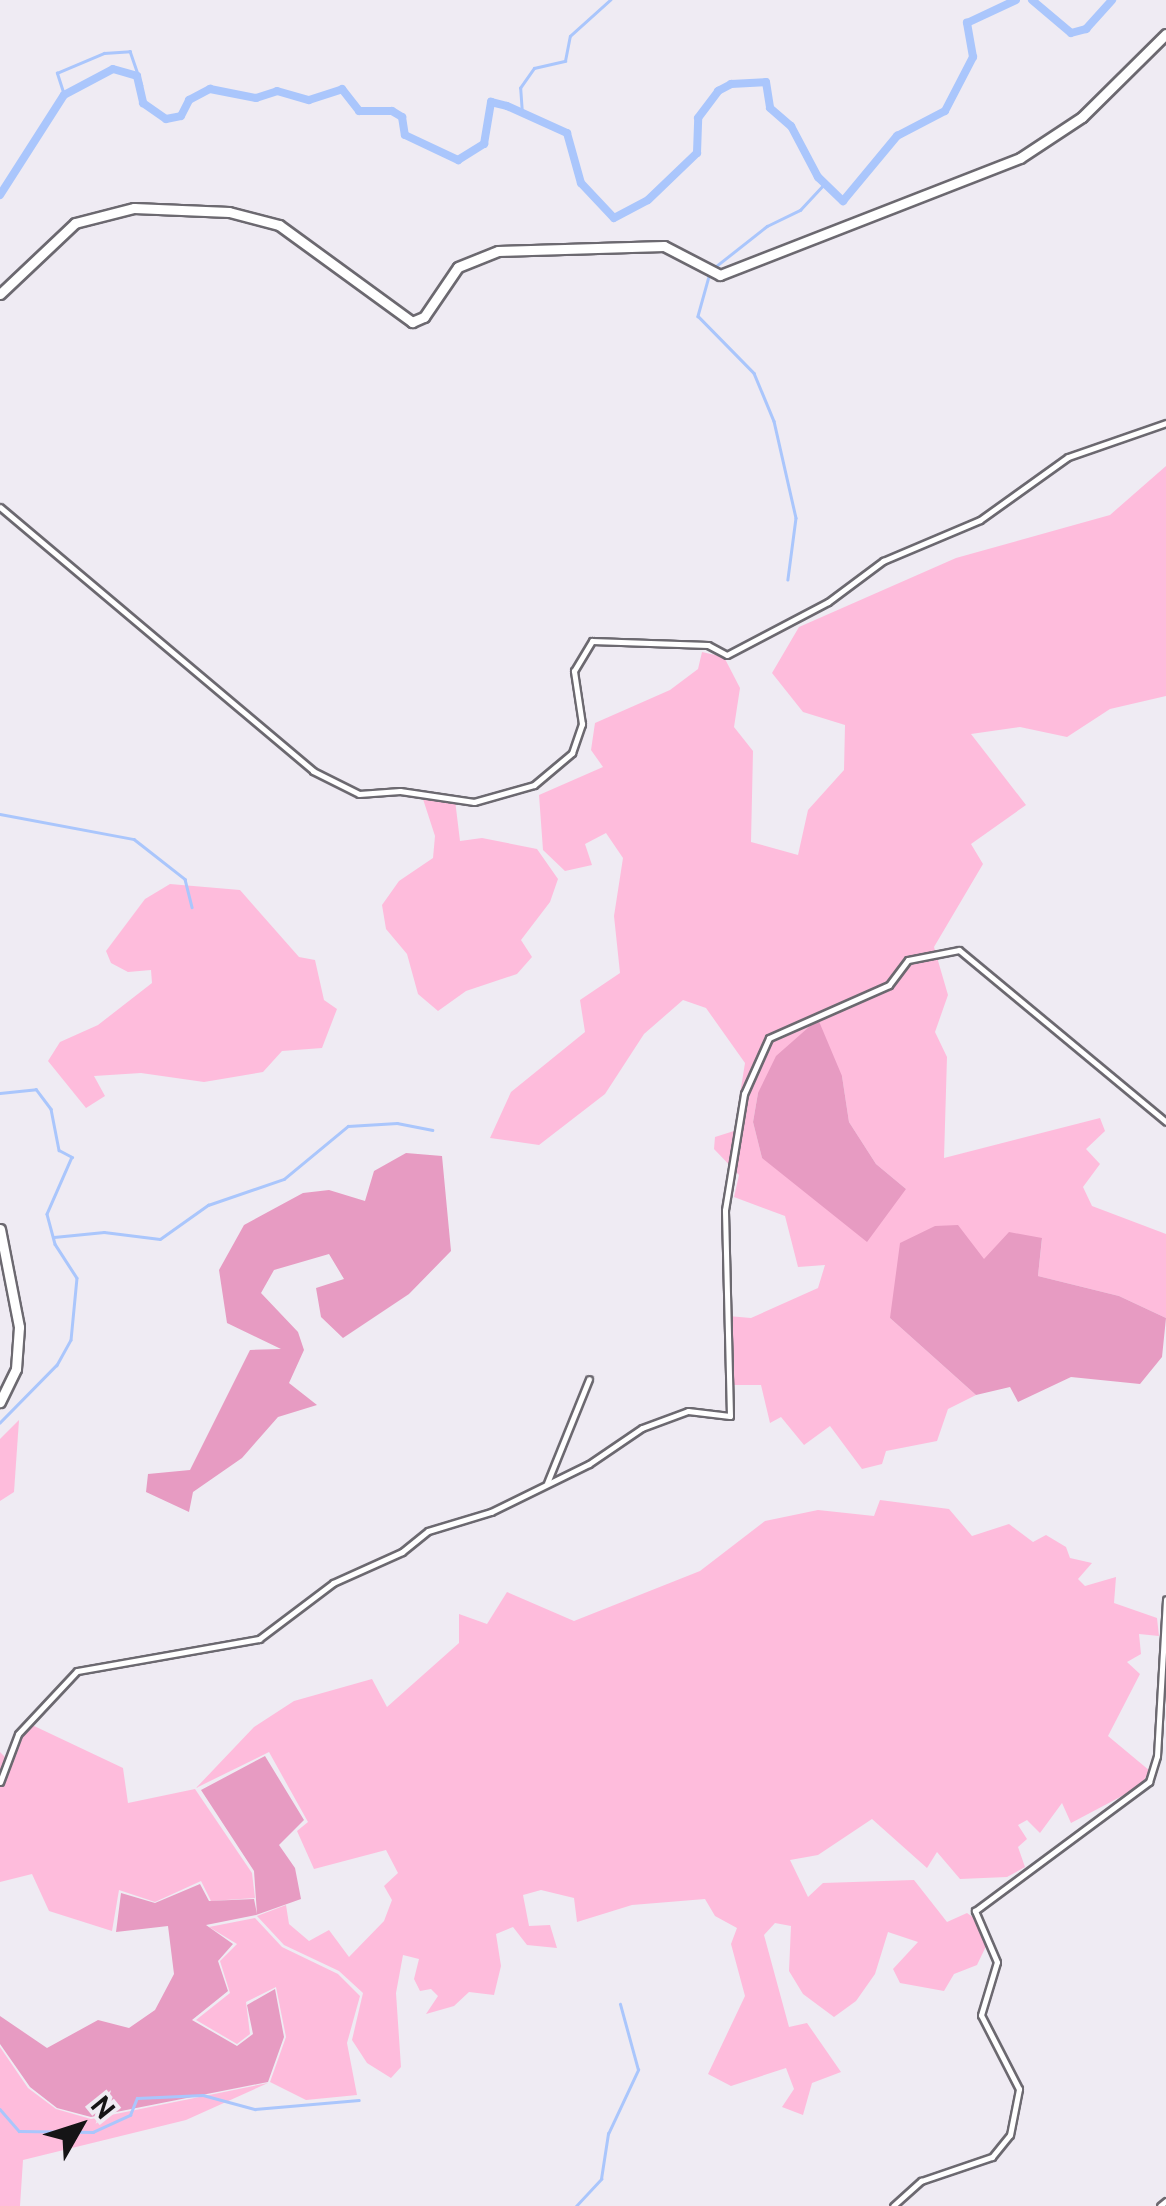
<!DOCTYPE html>
<html>
<head>
<meta charset="utf-8">
<style>
	body { margin:0 }
	#map { position:relative; width:1166px; height:2206px; overflow:hidden; background:#efebf3; font-family:Cabin,sans-serif }
	div>[style] { position:absolute }
	[style*='--x'] { left:calc(var(--x)*1px); top:calc(var(--y)*1px); width:calc(var(--w)*1px); rotate:calc(var(--a)*1deg) }
	.green>* { inset:0; background:#febcdc }
	.forest>* { inset:0; background:#e79bc2 }
	.stream>* { height:2.5px; margin:-1.25px; padding:0 1.25px; transform-origin:1.25px; border-radius:1.25px; background:#aac6fc }
	.river>* { height:8px; margin:-4px; padding:0 4px; transform-origin:4px; border-radius:4px; background:#aac6fc }
	.roads { filter:drop-shadow(2px 0 #6c6970) drop-shadow(-2px 0 #6c6970) drop-shadow(0 2px #6c6970) drop-shadow(0 -2px #6c6970) }
	.street>* { height:5px; margin:-2.5px; padding:0 2.5px; transform-origin:2.5px; border-radius:2.5px; background:#fff }
	.secondary>* { height:9px; margin:-4.5px; padding:0 4.5px; transform-origin:4.5px; border-radius:4.5px; background:#fff }
	span { translate:-50% -50%; white-space:nowrap; text-align:center; line-height:1.15; -webkit-text-stroke:8px #efebf3; paint-order:stroke }
	.north { position:absolute; left:30px; top:2076px; width:100px; height:100px; -webkit-text-stroke:8px #efebf3; paint-order:stroke; rotate:51deg; font-size:28px; font-weight:700; line-height:40px; text-align:center; color:#151416 }
	.north::after { content:''; display:block; margin:auto; width:35px; height:45px; background:#151416; clip-path:polygon(50% 0,100% 100%,50% 72%,0 100%) }
</style>
</head>
<body>
<div id="map">
	<div class="green">
		<i style="clip-path:polygon(evenodd,1166px 466px,1166px 696px,1110px 709px,1067px 737px,1020px 727px,971px 734px,1026px 805px,971px 844px,983px 864px,934px 947px,948px 995px,935px 1032px,947px 1057px,944px 1158px,1100px 1118px,1105px 1131px,1086px 1149px,1100px 1164px,1083px 1187px,1092px 1206px,1166px 1234px,1166px 1318px,1119px 1296px,1038px 1276px,1042px 1239px,984px 1260px,978px 1254px,890px 1318px,976px 1395px,948px 1409px,937px 1441px,886px 1451px,882px 1464px,862px 1469px,830px 1426px,804px 1445px,781px 1417px,770px 1423px,761px 1385px,733px 1385px,728px 1316px,751px 1318px,818px 1288px,825px 1265px,798px 1267px,785px 1216px,734px 1197px,739px 1175px,714px 1149px,715px 1137px,734px 1131px,745px 1063px,706px 1008px,683px 1000px,644px 1034px,605px 1094px,539px 1145px,490px 1138px,511px 1092px,585px 1032px,580px 1000px,620px 973px,614px 916px,623px 858px,606px 833px,585px 844px,592px 865px,565px 871px,543px 850px,539px 795px,603px 767px,591px 750px,595px 723px,670px 690px,698px 669px,702px 652px,724px 657px,740px 688px,734px 727px,753px 751px,751px 842px,798px 855px,808px 810px,844px 770px,845px 725px,803px 712px,772px 673px,799px 627px,956px 558px,1110px 515px,1166px 466px,842px 1076px,849px 1122px,876px 1164px,906px 1189px,762px 1158px,753px 1122px,758px 1093px,842px 1076px)"></i>
		<i style="clip-path:polygon(422px 796px,455px 800px,460px 841px,482px 838px,537px 849px,558px 879px,550px 902px,521px 940px,532px 957px,517px 974px,466px 991px,438px 1011px,418px 994px,407px 954px,386px 929px,382px 905px,399px 881px,433px 858px,435px 836px)"></i>
		<i style="clip-path:polygon(170px 884px,240px 890px,299px 957px,315px 960px,324px 1000px,337px 1009px,322px 1048px,282px 1051px,263px 1072px,204px 1082px,141px 1073px,94px 1076px,105px 1096px,86px 1108px,48px 1061px,60px 1042px,98px 1025px,152px 983px,151px 970px,128px 972px,111px 963px,106px 951px,145px 899px)"></i>
		<i style="clip-path:polygon(19px 1420px,14px 1492px,0 1501px,0 1439px)"></i>
		<i style="clip-path:polygon(880px 1500px,949px 1509px,972px 1536px,1009px 1524px,1033px 1542px,1046px 1535px,1066px 1547px,1070px 1558px,1092px 1563px,1078px 1579px,1085px 1586px,1116px 1577px,1114px 1603px,1157px 1618px,1159px 1636px,1139px 1634px,1141px 1654px,1127px 1662px,1140px 1674px,1108px 1736px,1150px 1771px,1139px 1787px,1071px 1823px,1062px 1803px,1040px 1833px,1027px 1820px,1018px 1825px,1027px 1839px,1018px 1847px,1025px 1867px,1007px 1877px,960px 1879px,937px 1852px,927px 1868px,872px 1819px,818px 1855px,790px 1860px,808px 1897px,823px 1883px,914px 1880px,947px 1922px,967px 1913px,977px 1920px,989px 1940px,977px 1965px,954px 1974px,944px 1991px,900px 1983px,893px 1969px,918px 1942px,888px 1932px,875px 1974px,856px 2001px,834px 2017px,803px 1994px,789px 1971px,791px 1926px,775px 1923px,764px 1935px,789px 2027px,807px 2023px,841px 2072px,812px 2083px,803px 2115px,782px 2107px,794px 2089px,786px 2068px,731px 2086px,708px 2074px,745px 1996px,731px 1944px,737px 1928px,715px 1916px,705px 1899px,632px 1905px,577px 1922px,574px 1898px,541px 1890px,523px 1895px,529px 1926px,550px 1925px,557px 1948px,527px 1945px,513px 1927px,496px 1934px,501px 1966px,494px 1995px,469px 1992px,454px 2006px,426px 2014px,438px 1996px,431px 1989px,420px 1991px,414px 1979px,419px 1959px,403px 1955px,396px 1993px,401px 2067px,391px 2078px,367px 2063px,352px 2040px,363px 1993px,339px 1971px,284px 1945px,257px 1916px,286px 1905px,289px 1924px,309px 1941px,329px 1930px,349px 1957px,384px 1921px,392px 1900px,384px 1886px,398px 1873px,386px 1850px,314px 1869px,297px 1831px,308px 1822px,269px 1752px,196px 1788px,254px 1727px,294px 1701px,372px 1679px,387px 1707px,459px 1643px,459px 1614px,487px 1624px,507px 1592px,574px 1621px,700px 1571px,765px 1521px,818px 1510px,874px 1516px)"></i>
		<i style="clip-path:polygon(32px 1725px,123px 1768px,128px 1803px,195px 1789px,252px 1873px,255px 1898px,211px 1901px,201px 1881px,155px 1902px,119px 1890px,112px 1931px,49px 1911px,32px 1874px,0 1882px,0 1752px,6px 1758px)"></i>
		<i style="clip-path:polygon(255px 1918px,282px 1947px,338px 1974px,360px 1996px,347px 2043px,357px 2095px,306px 2100px,270px 2082px,286px 2037px,276px 1987px,246px 2002px,250px 2034px,237px 2044px,196px 2020px,230px 1993px,220px 1961px,237px 1944px,209px 1927px)"></i>
		<i style="clip-path:polygon(0 2047px,28px 2088px,56px 2109px,91px 2119px,268px 2083px,186px 2120px,23px 2160px,20px 2206px,0 2206px)"></i>
	</div>
	<div class="forest">
		<i style="clip-path:polygon(818px 1019px,842px 1076px,849px 1122px,876px 1164px,906px 1189px,867px 1242px,762px 1158px,753px 1122px,758px 1093px,776px 1056px)"></i>
		<i style="clip-path:polygon(406px 1153px,442px 1156px,451px 1251px,409px 1294px,343px 1338px,321px 1317px,316px 1288px,344px 1279px,329px 1254px,274px 1270px,261px 1293px,298px 1332px,304px 1350px,289px 1383px,317px 1405px,278px 1417px,242px 1458px,193px 1492px,189px 1512px,146px 1492px,148px 1474px,190px 1470px,250px 1350px,281px 1349px,227px 1323px,219px 1270px,244px 1225px,303px 1193px,329px 1190px,365px 1201px,374px 1171px)"></i>
		<i style="clip-path:polygon(958px 1225px,984px 1259px,1009px 1232px,1042px 1238px,1038px 1276px,1119px 1296px,1166px 1318px,1162px 1357px,1140px 1384px,1071px 1377px,1018px 1402px,1010px 1387px,976px 1395px,890px 1318px,900px 1243px,935px 1226px)"></i>
		<i style="clip-path:polygon(265px 1756px,304px 1820px,279px 1845px,295px 1868px,301px 1899px,256px 1915px,206px 1925px,233px 1944px,218px 1961px,228px 1991px,192px 2020px,237px 2046px,253px 2034px,247px 2005px,275px 1989px,284px 2037px,268px 2082px,91px 2117px,57px 2108px,30px 2087px,0 2044px,0 2016px,47px 2048px,98px 2020px,129px 2028px,155px 2010px,174px 1974px,168px 1926px,116px 1932px,121px 1893px,155px 1903px,200px 1884px,209px 1901px,254px 1899px,257px 1914px,254px 1871px,201px 1790px)"></i>
	</div>
	<div class="stream">
		<i style="--x:64;--y:95;--w:23;--a:-108"></i>
		<i style="--x:57;--y:73;--w:51;--a:-23.1"></i>
		<i style="--x:104;--y:53;--w:26;--a:-4"></i>
		<i style="--x:130;--y:51;--w:36;--a:71"></i>
		<i style="--x:522;--y:114;--w:26;--a:-94"></i>
		<i style="--x:520;--y:88;--w:24;--a:-55"></i>
		<i style="--x:534;--y:68;--w:32;--a:-13"></i>
		<i style="--x:565;--y:61;--w:25;--a:-79"></i>
		<i style="--x:570;--y:36;--w:54;--a:-42"></i>
		<i style="--x:715;--y:267;--w:66;--a:-38.3"></i>
		<i style="--x:767;--y:226;--w:37;--a:-26"></i>
		<i style="--x:800;--y:210;--w:38;--a:-47"></i>
		<i style="--x:710;--y:273;--w:45;--a:105.6"></i>
		<i style="--x:698;--y:316;--w:80;--a:45.5"></i>
		<i style="--x:754;--y:373;--w:52;--a:67.4"></i>
		<i style="--x:774;--y:421;--w:99;--a:77.2"></i>
		<i style="--x:796;--y:518;--w:62;--a:97.5"></i>
		<i style="--x:0;--y:814;--w:136;--a:10.6"></i>
		<i style="--x:134;--y:839;--w:65;--a:38.1"></i>
		<i style="--x:185;--y:879;--w:29;--a:76"></i>
		<i style="--x:0;--y:1093;--w:36;--a:-6"></i>
		<i style="--x:36;--y:1089;--w:25;--a:53"></i>
		<i style="--x:51;--y:1109;--w:42;--a:79"></i>
		<i style="--x:59;--y:1150;--w:15;--a:28"></i>
		<i style="--x:72;--y:1157;--w:62;--a:113.7"></i>
		<i style="--x:47;--y:1214;--w:31;--a:75"></i>
		<i style="--x:55;--y:1244;--w:40;--a:57.1"></i>
		<i style="--x:77;--y:1278;--w:62;--a:95.5"></i>
		<i style="--x:71;--y:1340;--w:29;--a:119"></i>
		<i style="--x:57;--y:1365;--w:81;--a:134.5"></i>
		<i style="--x:54;--y:1237;--w:50;--a:-5.7"></i>
		<i style="--x:104;--y:1232;--w:56;--a:7.1"></i>
		<i style="--x:160;--y:1239;--w:59;--a:-35.3"></i>
		<i style="--x:208;--y:1205;--w:80;--a:-18.9"></i>
		<i style="--x:284;--y:1179;--w:83;--a:-39.6"></i>
		<i style="--x:348;--y:1126;--w:49;--a:-3.5"></i>
		<i style="--x:397;--y:1123;--w:36;--a:11"></i>
		<i style="--x:0;--y:2109;--w:29;--a:49"></i>
		<i style="--x:19;--y:2131;--w:74;--a:0.8"></i>
		<i style="--x:93;--y:2132;--w:41;--a:-24.7"></i>
		<i style="--x:130;--y:2115;--w:18;--a:-68"></i>
		<i style="--x:137;--y:2098;--w:66;--a:-2.6"></i>
		<i style="--x:203;--y:2095;--w:54;--a:15.1"></i>
		<i style="--x:255;--y:2109;--w:104;--a:-4.9"></i>
		<i style="--x:576;--y:2206;--w:37;--a:-47"></i>
		<i style="--x:601;--y:2179;--w:46;--a:-81.2"></i>
		<i style="--x:608;--y:2134;--w:71;--a:-64.9"></i>
		<i style="--x:638;--y:2070;--w:68;--a:-105.3"></i>
	</div>
	<div class="river">
		<i style="--x:1032;--y:0;--w:51;--a:40.2"></i>
		<i style="--x:1071;--y:33;--w:16;--a:-15"></i>
		<i style="--x:1086;--y:29;--w:39;--a:-48"></i>
		<i style="--x:0;--y:195;--w:119;--a:-57.4"></i>
		<i style="--x:64;--y:95;--w:55;--a:-28"></i>
		<i style="--x:113;--y:69;--w:25;--a:16"></i>
		<i style="--x:137;--y:76;--w:28;--a:77"></i>
		<i style="--x:143;--y:103;--w:28;--a:35"></i>
		<i style="--x:166;--y:119;--w:15;--a:-11"></i>
		<i style="--x:181;--y:116;--w:18;--a:-63"></i>
		<i style="--x:189;--y:100;--w:24;--a:-28"></i>
		<i style="--x:210;--y:89;--w:47;--a:11.1"></i>
		<i style="--x:256;--y:98;--w:22;--a:-18"></i>
		<i style="--x:277;--y:91;--w:33;--a:16"></i>
		<i style="--x:309;--y:100;--w:35;--a:-18"></i>
		<i style="--x:342;--y:89;--w:28;--a:52"></i>
		<i style="--x:359;--y:111;--w:33;--a:0"></i>
		<i style="--x:392;--y:111;--w:12;--a:31"></i>
		<i style="--x:402;--y:117;--w:18;--a:81"></i>
		<i style="--x:405;--y:135;--w:59;--a:25.3"></i>
		<i style="--x:458;--y:160;--w:31;--a:-32"></i>
		<i style="--x:484;--y:144;--w:43;--a:-80.5"></i>
		<i style="--x:491;--y:102;--w:16;--a:14"></i>
		<i style="--x:507;--y:106;--w:66;--a:24.2"></i>
		<i style="--x:567;--y:133;--w:52;--a:74.4"></i>
		<i style="--x:581;--y:183;--w:48;--a:46.7"></i>
		<i style="--x:614;--y:218;--w:38;--a:-28"></i>
		<i style="--x:648;--y:200;--w:68;--a:-43.8"></i>
		<i style="--x:697;--y:153;--w:35;--a:-88"></i>
		<i style="--x:698;--y:118;--w:34;--a:-53"></i>
		<i style="--x:718;--y:91;--w:15;--a:-28"></i>
		<i style="--x:731;--y:84;--w:35;--a:-3"></i>
		<i style="--x:766;--y:82;--w:26;--a:81"></i>
		<i style="--x:770;--y:108;--w:28;--a:41"></i>
		<i style="--x:791;--y:126;--w:58;--a:62.1"></i>
		<i style="--x:818;--y:177;--w:35;--a:44"></i>
		<i style="--x:843;--y:201;--w:85;--a:-50.3"></i>
		<i style="--x:897;--y:136;--w:54;--a:-27.5"></i>
		<i style="--x:945;--y:111;--w:61;--a:-62.6"></i>
		<i style="--x:973;--y:57;--w:35;--a:-100"></i>
		<i style="--x:967;--y:23;--w:54;--a:-25.1"></i>
	</div>
	<div class="roads">
		<div class="street">
			<i style="--x:0;--y:507;--w:409;--a:40.1"></i>
			<i style="--x:313;--y:771;--w:51;--a:26.6"></i>
			<i style="--x:359;--y:794;--w:41;--a:-4.2"></i>
			<i style="--x:400;--y:791;--w:75;--a:8.5"></i>
			<i style="--x:474;--y:802;--w:62;--a:-15.8"></i>
			<i style="--x:534;--y:785;--w:50;--a:-40.1"></i>
			<i style="--x:572;--y:753;--w:31;--a:-71"></i>
			<i style="--x:582;--y:724;--w:54;--a:-98.6"></i>
			<i style="--x:574;--y:671;--w:35;--a:-59"></i>
			<i style="--x:592;--y:641;--w:116;--a:2"></i>
			<i style="--x:708;--y:645;--w:21;--a:28"></i>
			<i style="--x:727;--y:655;--w:114;--a:-27.7"></i>
			<i style="--x:828;--y:602;--w:69;--a:-36.7"></i>
			<i style="--x:883;--y:561;--w:105;--a:-22.9"></i>
			<i style="--x:980;--y:520;--w:108;--a:-35.6"></i>
			<i style="--x:1068;--y:457;--w:104;--a:-19.1"></i>
			<i style="--x:547;--y:1483;--w:112;--a:-68"></i>
			<i style="--x:0;--y:1782;--w:51;--a:-69.4"></i>
			<i style="--x:18;--y:1734;--w:86;--a:-46.9"></i>
			<i style="--x:77;--y:1671;--w:185;--a:-10"></i>
			<i style="--x:259;--y:1639;--w:93;--a:-37.1"></i>
			<i style="--x:333;--y:1583;--w:76;--a:-24.2"></i>
			<i style="--x:402;--y:1552;--w:33;--a:-39"></i>
			<i style="--x:428;--y:1531;--w:66;--a:-16.8"></i>
			<i style="--x:491;--y:1512;--w:109;--a:-26.1"></i>
			<i style="--x:589;--y:1464;--w:64;--a:-34.2"></i>
			<i style="--x:642;--y:1428;--w:49;--a:-20.3"></i>
			<i style="--x:688;--y:1411;--w:42;--a:6.8"></i>
			<i style="--x:730;--y:1416;--w:206;--a:-91.4"></i>
			<i style="--x:725;--y:1210;--w:118;--a:-80.7"></i>
			<i style="--x:744;--y:1094;--w:61;--a:-65.9"></i>
			<i style="--x:769;--y:1038;--w:131;--a:-23.8"></i>
			<i style="--x:889;--y:985;--w:31;--a:-53"></i>
			<i style="--x:908;--y:960;--w:52;--a:-11.1"></i>
			<i style="--x:959;--y:950;--w:269;--a:39.7"></i>
			<i style="--x:893;--y:2206;--w:38;--a:-42"></i>
			<i style="--x:921;--y:2181;--w:75;--a:-18.7"></i>
			<i style="--x:992;--y:2157;--w:28;--a:-51"></i>
			<i style="--x:1010;--y:2135;--w:47;--a:-78.9"></i>
			<i style="--x:1019;--y:2089;--w:83;--a:-117.2"></i>
			<i style="--x:981;--y:2015;--w:55;--a:-73.2"></i>
			<i style="--x:997;--y:1962;--w:56;--a:-113.3"></i>
			<i style="--x:975;--y:1911;--w:217;--a:-36.6"></i>
			<i style="--x:1149;--y:1782;--w:27;--a:-73"></i>
			<i style="--x:1157;--y:1756;--w:157;--a:-86.7"></i>
			<i style="--x:1160;--y:2206;--w:8;--a:-40"></i>
		</div>
		<div class="secondary">
			<i style="--x:0;--y:294;--w:103;--a:-43.4"></i>
			<i style="--x:75;--y:223;--w:61;--a:-14.3"></i>
			<i style="--x:134;--y:208;--w:95;--a:2.4"></i>
			<i style="--x:229;--y:212;--w:52;--a:14.6"></i>
			<i style="--x:279;--y:225;--w:165;--a:36.1"></i>
			<i style="--x:412;--y:322;--w:13;--a:-23"></i>
			<i style="--x:424;--y:317;--w:60;--a:-55.8"></i>
			<i style="--x:458;--y:267;--w:43;--a:-21.8"></i>
			<i style="--x:498;--y:251;--w:166;--a:-1.7"></i>
			<i style="--x:664;--y:246;--w:63;--a:27.4"></i>
			<i style="--x:720;--y:275;--w:322;--a:-21.3"></i>
			<i style="--x:1020;--y:158;--w:74;--a:-33.5"></i>
			<i style="--x:1082;--y:117;--w:118;--a:-44.7"></i>
			<i style="--x:0;--y:1229;--w:100;--a:79"></i>
			<i style="--x:19;--y:1327;--w:42;--a:94.1"></i>
			<i style="--x:16;--y:1369;--w:37;--a:116"></i>
		</div>
	</div>
	<div class="north">N</div>
</div>
</body>
</html>
